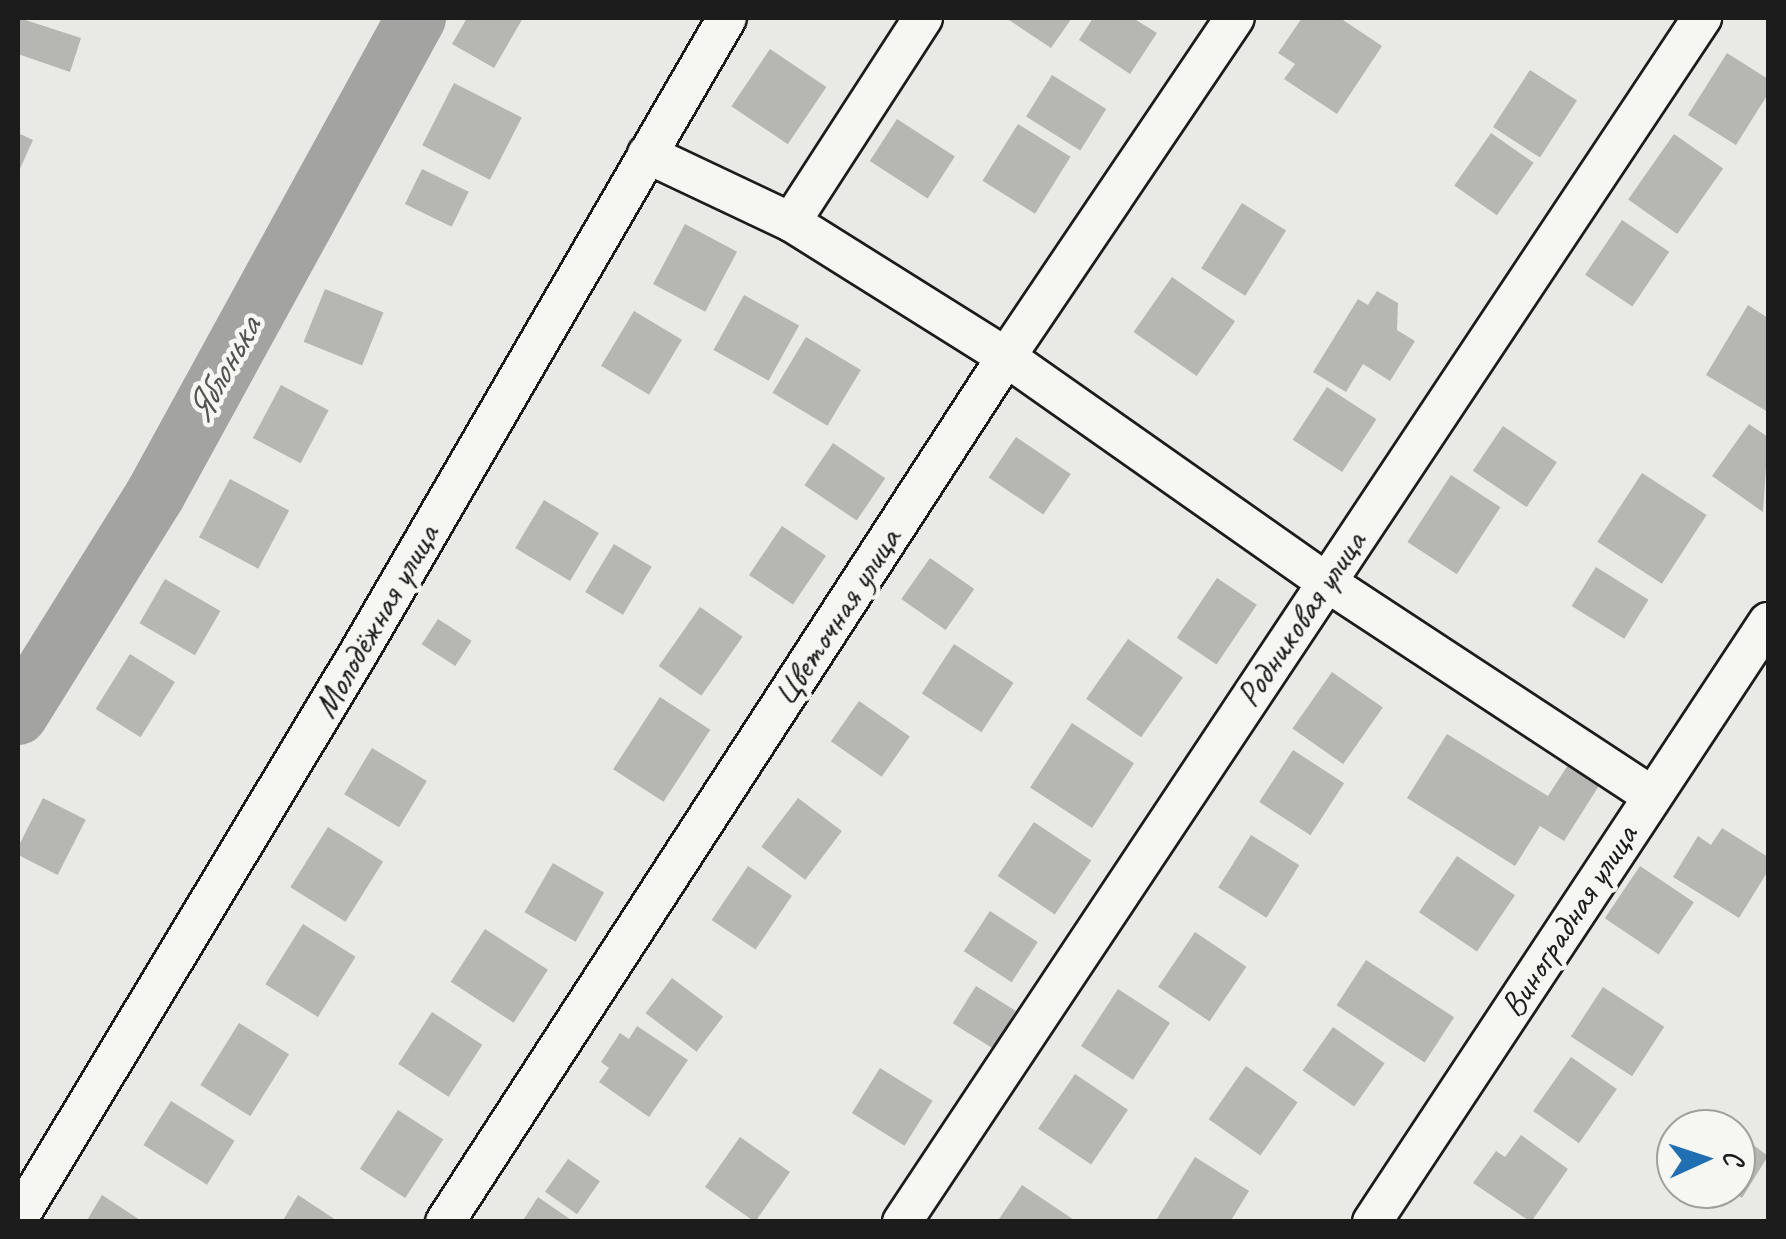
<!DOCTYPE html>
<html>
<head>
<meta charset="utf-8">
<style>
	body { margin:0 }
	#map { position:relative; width:1786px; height:1239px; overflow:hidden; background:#e9e9e5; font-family:Caveat,sans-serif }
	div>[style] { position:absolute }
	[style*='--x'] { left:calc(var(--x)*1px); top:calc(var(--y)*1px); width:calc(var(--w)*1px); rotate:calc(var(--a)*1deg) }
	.river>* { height:60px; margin:-30px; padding:0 30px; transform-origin:30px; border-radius:30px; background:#a3a3a1 }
	.building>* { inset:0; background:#b6b6b3; transform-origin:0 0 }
	.roads { filter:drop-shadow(2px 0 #1c1c1c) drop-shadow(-2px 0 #1c1c1c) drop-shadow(0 2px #1c1c1c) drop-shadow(0 -2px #1c1c1c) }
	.street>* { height:38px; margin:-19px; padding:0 19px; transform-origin:19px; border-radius:19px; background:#f6f6f2 }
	span { translate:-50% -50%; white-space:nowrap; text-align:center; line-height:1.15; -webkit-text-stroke:9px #f6f6f2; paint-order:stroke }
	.street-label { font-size:35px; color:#1c1c1c }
	.water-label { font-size:38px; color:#525251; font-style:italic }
	.frame { position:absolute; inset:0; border:20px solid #1c1c1c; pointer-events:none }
	.north { position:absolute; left:1656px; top:1109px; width:100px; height:100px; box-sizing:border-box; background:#f6f6f2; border:2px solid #9f9f9c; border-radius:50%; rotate:87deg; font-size:28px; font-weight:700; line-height:40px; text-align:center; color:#1c1c1c }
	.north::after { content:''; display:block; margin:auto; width:35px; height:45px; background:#1f6fb2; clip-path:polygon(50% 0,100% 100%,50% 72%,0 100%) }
</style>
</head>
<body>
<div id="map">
	<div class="river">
		<i style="--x:18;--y:715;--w:259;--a:-58.1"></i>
		<i style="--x:155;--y:495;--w:544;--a:-61.31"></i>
	</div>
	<div class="building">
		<i style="clip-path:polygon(19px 18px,81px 38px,70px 72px,18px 54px)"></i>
		<i style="clip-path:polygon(467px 18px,523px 18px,494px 68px,452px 44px)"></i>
		<i style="clip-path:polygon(1006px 18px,1072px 18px,1051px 48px)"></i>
		<i style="clip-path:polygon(1093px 18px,1133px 18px,1157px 33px,1130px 74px,1079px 40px)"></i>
		<i style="clip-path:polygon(1302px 18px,1340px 18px,1382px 46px,1337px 114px,1284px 79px,1295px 64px,1278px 53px)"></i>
		<i style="left:770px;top:49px;width:68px;height:69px;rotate:34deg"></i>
		<i style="clip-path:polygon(1727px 53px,1768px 79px,1768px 94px,1736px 145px,1688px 115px)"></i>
		<i style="left:1530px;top:70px;width:56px;height:68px;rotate:33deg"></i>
		<i style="left:1052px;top:75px;width:64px;height:49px;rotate:32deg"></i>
		<i style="left:454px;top:83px;width:76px;height:70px;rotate:27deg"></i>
		<i style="left:897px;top:119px;width:69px;height:50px;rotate:33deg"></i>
		<i style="left:1018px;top:124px;width:62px;height:67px;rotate:32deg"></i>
		<i style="clip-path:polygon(18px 133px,33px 140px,18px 173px)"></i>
		<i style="left:1491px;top:133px;width:52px;height:64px;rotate:35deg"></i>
		<i style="left:1674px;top:134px;width:60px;height:80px;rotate:35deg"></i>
		<i style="left:422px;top:169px;width:52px;height:39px;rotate:26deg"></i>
		<i style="left:1242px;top:203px;width:52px;height:77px;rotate:32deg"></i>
		<i style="left:1622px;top:220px;width:57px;height:66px;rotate:34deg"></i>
		<i style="left:685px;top:224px;width:59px;height:68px;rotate:28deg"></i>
		<i style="left:1172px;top:277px;width:77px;height:67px;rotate:35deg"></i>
		<i style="left:325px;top:289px;width:63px;height:57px;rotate:22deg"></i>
		<i style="clip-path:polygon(1377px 291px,1398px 303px,1397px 330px,1415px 341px,1390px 381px,1363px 364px,1346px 392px,1313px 372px,1358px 299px,1368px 305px)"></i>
		<i style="left:744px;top:295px;width:63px;height:63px;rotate:29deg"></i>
		<i style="clip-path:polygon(1748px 305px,1768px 318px,1768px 412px,1706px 375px)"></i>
		<i style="left:634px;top:311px;width:56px;height:64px;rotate:31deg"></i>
		<i style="left:806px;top:337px;width:64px;height:65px;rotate:31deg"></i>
		<i style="left:281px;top:385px;width:54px;height:60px;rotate:28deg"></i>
		<i style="left:1327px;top:387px;width:59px;height:63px;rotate:33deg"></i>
		<i style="clip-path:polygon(1749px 424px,1768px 437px,1763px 512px,1712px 476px)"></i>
		<i style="left:1503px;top:426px;width:65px;height:54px;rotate:34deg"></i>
		<i style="left:1016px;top:437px;width:66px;height:49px;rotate:34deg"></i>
		<i style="left:833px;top:443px;width:63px;height:51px;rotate:34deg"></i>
		<i style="left:1642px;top:473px;width:77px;height:82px;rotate:33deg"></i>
		<i style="left:1451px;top:475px;width:59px;height:80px;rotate:33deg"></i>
		<i style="left:230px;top:479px;width:67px;height:66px;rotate:28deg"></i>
		<i style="left:544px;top:500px;width:64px;height:56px;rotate:31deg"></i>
		<i style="left:782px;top:526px;width:53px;height:59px;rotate:34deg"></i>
		<i style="left:614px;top:544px;width:44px;height:56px;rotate:31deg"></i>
		<i style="left:930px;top:558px;width:54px;height:50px;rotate:35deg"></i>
		<i style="left:1596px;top:567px;width:62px;height:46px;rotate:32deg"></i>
		<i style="left:1217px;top:578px;width:48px;height:72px;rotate:34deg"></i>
		<i style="left:165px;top:579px;width:64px;height:51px;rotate:30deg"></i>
		<i style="left:700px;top:607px;width:52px;height:72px;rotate:35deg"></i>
		<i style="left:438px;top:619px;width:40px;height:30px;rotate:33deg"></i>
		<i style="left:1128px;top:639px;width:67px;height:73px;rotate:35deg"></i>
		<i style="left:954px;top:644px;width:71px;height:59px;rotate:33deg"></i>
		<i style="left:130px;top:654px;width:53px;height:65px;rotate:32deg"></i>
		<i style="left:1332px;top:672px;width:62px;height:69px;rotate:35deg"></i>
		<i style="left:660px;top:697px;width:60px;height:86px;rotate:33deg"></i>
		<i style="left:859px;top:701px;width:62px;height:49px;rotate:35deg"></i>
		<i style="left:1072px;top:723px;width:74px;height:77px;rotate:33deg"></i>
		<i style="clip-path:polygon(1447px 734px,1548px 796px,1575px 754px,1607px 773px,1564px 841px,1540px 826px,1515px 866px,1407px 798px)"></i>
		<i style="left:372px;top:748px;width:64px;height:54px;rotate:31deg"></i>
		<i style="left:1293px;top:750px;width:61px;height:62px;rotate:33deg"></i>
		<i style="left:43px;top:798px;width:48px;height:62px;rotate:27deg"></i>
		<i style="left:798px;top:798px;width:55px;height:61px;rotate:37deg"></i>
		<i style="left:1034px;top:822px;width:69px;height:65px;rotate:34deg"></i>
		<i style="left:328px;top:827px;width:65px;height:71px;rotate:32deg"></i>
		<i style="clip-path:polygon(1722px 828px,1768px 857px,1768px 871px,1739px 918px,1673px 877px,1698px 836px,1711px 845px)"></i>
		<i style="left:1251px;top:835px;width:57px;height:62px;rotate:32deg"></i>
		<i style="left:1457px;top:856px;width:70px;height:68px;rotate:34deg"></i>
		<i style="left:553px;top:863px;width:59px;height:57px;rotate:30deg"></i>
		<i style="left:748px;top:866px;width:53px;height:65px;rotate:34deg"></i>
		<i style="left:1640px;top:866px;width:65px;height:63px;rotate:34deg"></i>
		<i style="left:990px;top:911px;width:57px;height:48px;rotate:33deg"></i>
		<i style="left:303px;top:924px;width:62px;height:71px;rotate:32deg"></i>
		<i style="left:485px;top:929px;width:75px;height:63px;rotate:33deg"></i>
		<i style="left:1195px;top:932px;width:62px;height:66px;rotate:34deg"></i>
		<i style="left:1366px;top:960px;width:105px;height:54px;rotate:33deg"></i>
		<i style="left:672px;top:978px;width:64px;height:44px;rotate:37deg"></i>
		<i style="left:976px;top:986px;width:47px;height:44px;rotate:32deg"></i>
		<i style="left:1603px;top:987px;width:73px;height:59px;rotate:33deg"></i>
		<i style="left:1118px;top:989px;width:62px;height:68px;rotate:33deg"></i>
		<i style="left:432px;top:1012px;width:60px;height:62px;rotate:33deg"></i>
		<i style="left:239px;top:1023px;width:59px;height:73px;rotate:32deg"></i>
		<i style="clip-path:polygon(637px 1026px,688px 1060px,649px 1117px,599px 1082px,609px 1068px,601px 1062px,620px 1033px,629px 1039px)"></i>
		<i style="left:1333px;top:1027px;width:63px;height:53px;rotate:35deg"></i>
		<i style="left:1571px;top:1057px;width:56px;height:66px;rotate:35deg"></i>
		<i style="left:1246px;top:1066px;width:63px;height:65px;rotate:35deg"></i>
		<i style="left:880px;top:1068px;width:62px;height:53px;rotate:32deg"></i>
		<i style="left:1075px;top:1074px;width:64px;height:66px;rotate:34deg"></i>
		<i style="left:171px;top:1101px;width:75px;height:52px;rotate:32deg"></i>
		<i style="left:398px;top:1110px;width:54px;height:70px;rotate:33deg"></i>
		<i style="clip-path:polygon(1736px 1132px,1768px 1156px,1742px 1198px,1729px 1189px,1736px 1189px)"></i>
		<i style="clip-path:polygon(1521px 1135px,1568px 1169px,1531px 1222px,1473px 1183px,1496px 1151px,1505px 1157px)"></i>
		<i style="left:740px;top:1137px;width:61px;height:61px;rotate:35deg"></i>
		<i style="clip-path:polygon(1195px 1157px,1249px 1191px,1230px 1222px,1155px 1222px)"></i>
		<i style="left:568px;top:1159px;width:39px;height:40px;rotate:35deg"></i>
		<i style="clip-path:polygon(1022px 1185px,1077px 1222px,997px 1222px)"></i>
		<i style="clip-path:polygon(102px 1195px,143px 1222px,86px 1222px)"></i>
		<i style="clip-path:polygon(298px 1195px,339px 1222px,282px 1222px)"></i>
		<i style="clip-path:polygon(538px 1197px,574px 1222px,522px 1222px)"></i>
	</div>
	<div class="roads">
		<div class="street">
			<i style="--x:647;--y:154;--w:159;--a:25.3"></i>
			<i style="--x:791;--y:222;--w:254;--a:32.1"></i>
			<i style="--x:1006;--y:357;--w:390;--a:35.1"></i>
			<i style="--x:1325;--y:581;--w:390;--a:33.3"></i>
			<i style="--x:791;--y:222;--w:243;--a:-57.1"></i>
			<i style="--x:18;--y:1219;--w:659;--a:-58.96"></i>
			<i style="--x:358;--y:654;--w:735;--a:-59.88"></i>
			<i style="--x:445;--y:1222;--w:1031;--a:-57.03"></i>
			<i style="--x:1006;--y:357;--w:409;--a:-56"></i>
			<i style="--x:902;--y:1222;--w:1446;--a:-56.4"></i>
			<i style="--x:1372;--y:1222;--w:719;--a:-56.58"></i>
		</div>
	</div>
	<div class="street-label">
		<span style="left:837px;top:617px;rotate:-57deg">Цветочная улица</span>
		<span style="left:1301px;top:619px;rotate:-56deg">Родниковая улица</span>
		<span style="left:376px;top:621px;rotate:-60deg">Молодёжная улица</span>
		<span style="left:1569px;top:921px;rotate:-57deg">Виноградная улица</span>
	</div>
	<div class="water-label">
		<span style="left:223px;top:370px;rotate:-61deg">Яблонька</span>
	</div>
	<div class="frame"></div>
	<div class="north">С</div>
</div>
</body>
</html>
